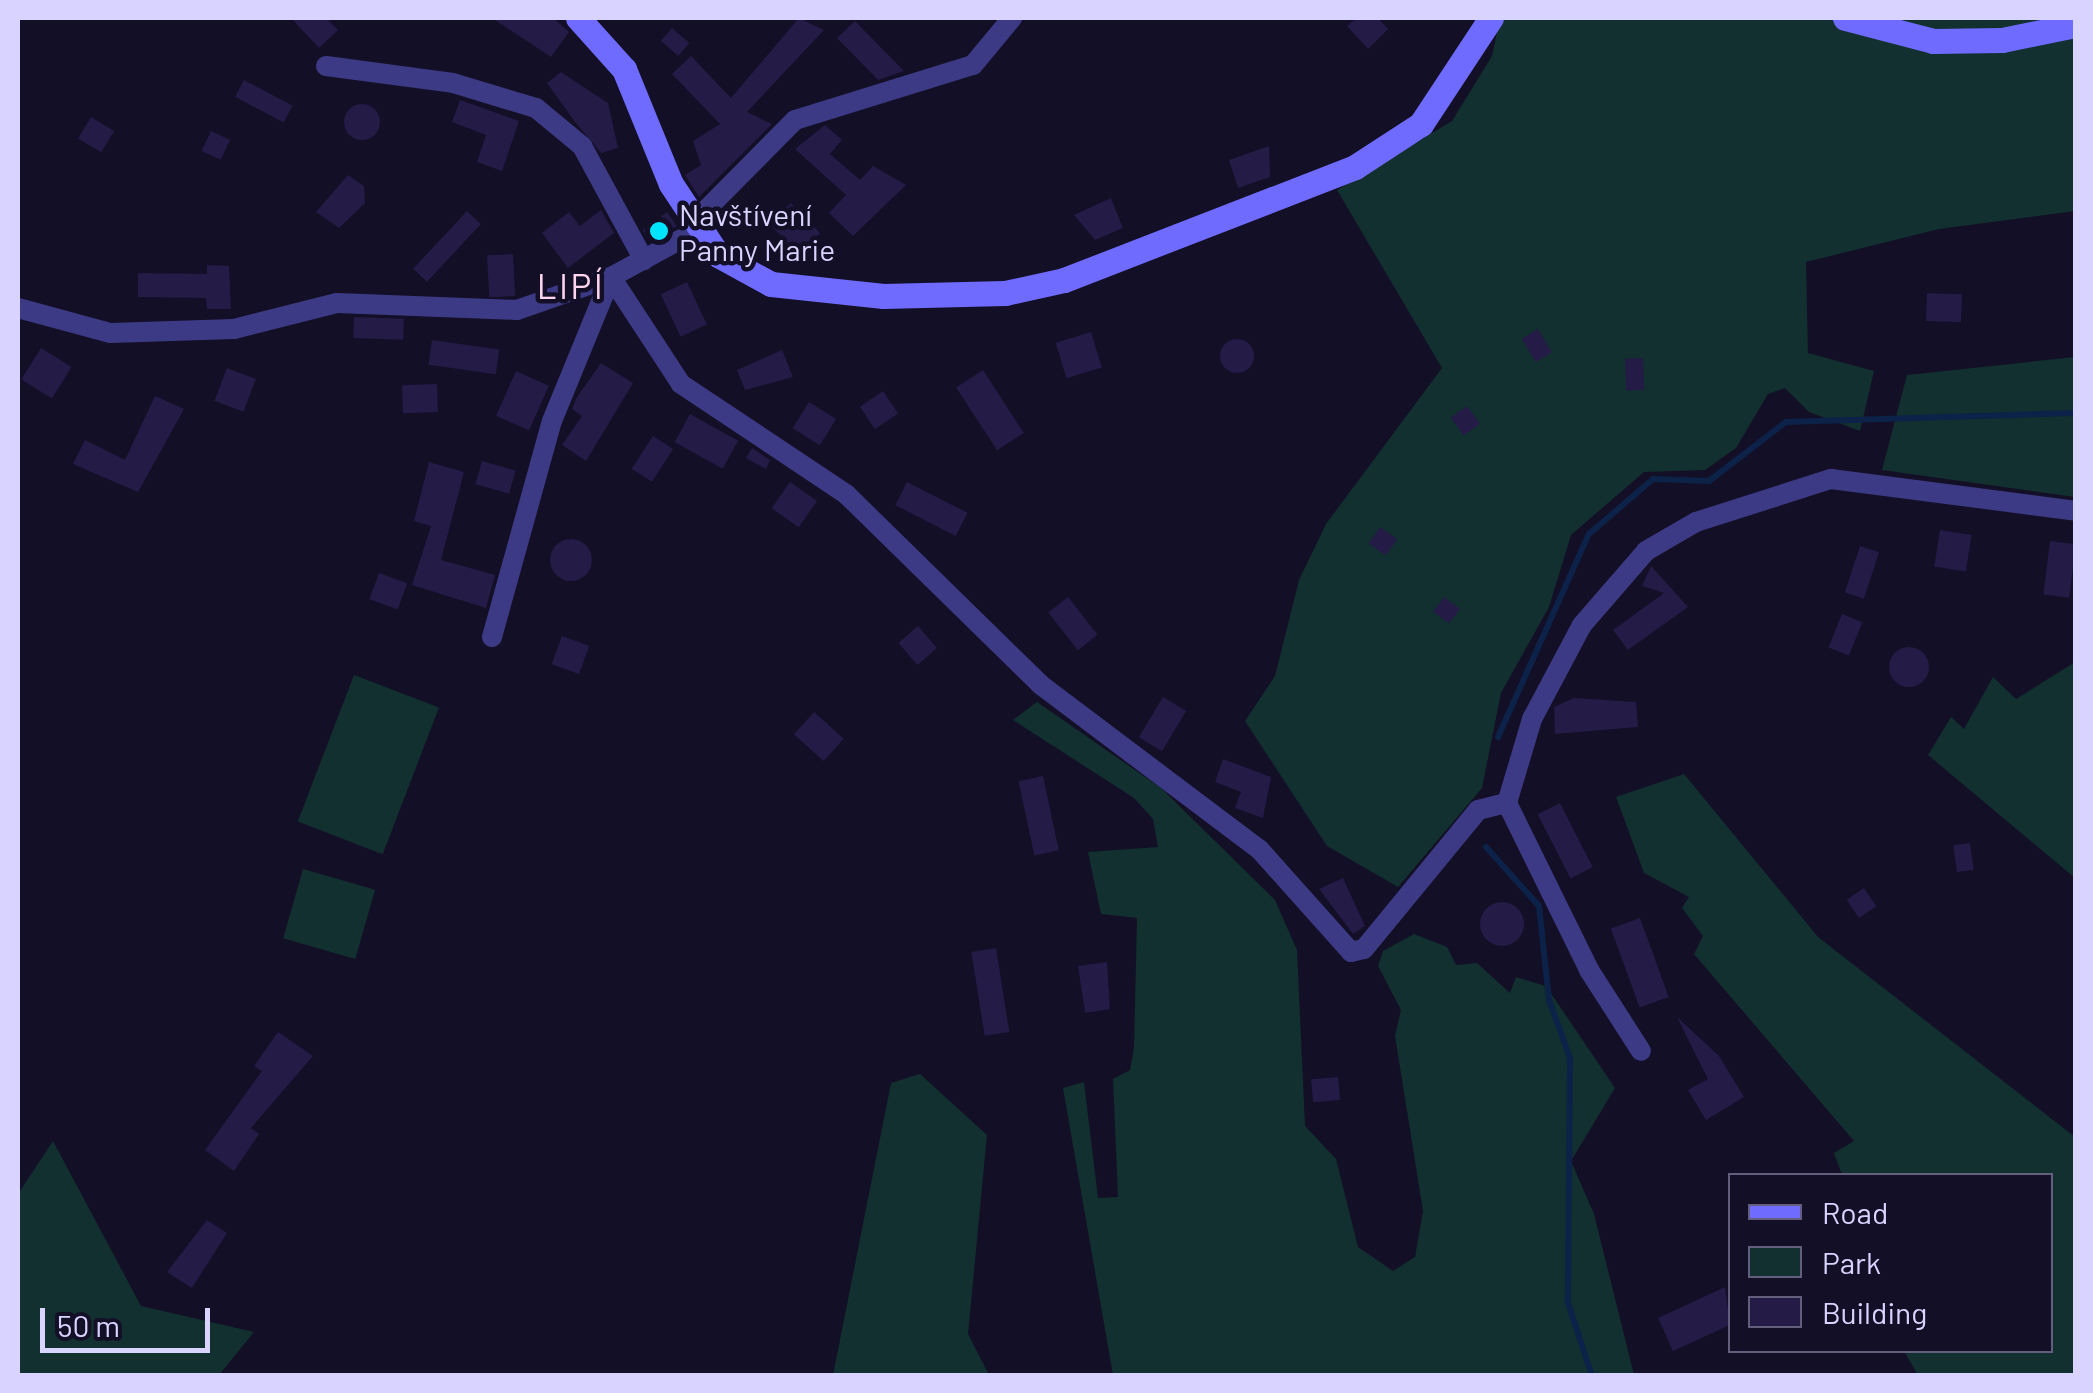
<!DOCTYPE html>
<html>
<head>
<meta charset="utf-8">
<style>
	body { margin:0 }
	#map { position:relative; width:2093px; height:1393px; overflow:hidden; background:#130f26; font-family:Barlow,sans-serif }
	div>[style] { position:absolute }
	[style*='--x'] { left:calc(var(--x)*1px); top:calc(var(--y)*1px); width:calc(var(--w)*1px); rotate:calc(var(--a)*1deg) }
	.green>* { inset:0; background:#12302f; transform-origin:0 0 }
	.stream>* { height:6px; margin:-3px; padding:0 3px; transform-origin:3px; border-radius:3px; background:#0c2248 }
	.building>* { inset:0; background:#241b47; transform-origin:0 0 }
	.round { border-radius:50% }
	.street>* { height:20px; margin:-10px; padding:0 10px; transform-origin:10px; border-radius:10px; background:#3d3a85 }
	.secondary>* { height:25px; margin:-12.5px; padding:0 12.5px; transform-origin:12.5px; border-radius:12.5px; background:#6f6bff }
	.dots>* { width:28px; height:28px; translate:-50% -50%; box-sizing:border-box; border:5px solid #130f26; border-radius:50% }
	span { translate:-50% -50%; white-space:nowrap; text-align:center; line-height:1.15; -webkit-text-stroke:9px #130f26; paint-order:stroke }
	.poi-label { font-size:30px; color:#d9d4ff }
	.left { translate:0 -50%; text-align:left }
	.quarter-label { font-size:35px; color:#ffd6f0; letter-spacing:2.5px }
	.frame { position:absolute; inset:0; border:20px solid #d9d4ff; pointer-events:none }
	.legend { position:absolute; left:1728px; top:1173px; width:325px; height:180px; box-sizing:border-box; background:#130f26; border:2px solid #625e7d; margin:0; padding:12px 18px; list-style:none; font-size:30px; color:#d9d4ff }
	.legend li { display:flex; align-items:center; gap:20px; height:50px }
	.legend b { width:50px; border:2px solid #625e7d }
	.scale { position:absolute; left:40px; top:1308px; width:170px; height:45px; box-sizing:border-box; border:5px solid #d9d4ff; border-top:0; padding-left:12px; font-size:30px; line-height:35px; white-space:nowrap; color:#d9d4ff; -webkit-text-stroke:8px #130f26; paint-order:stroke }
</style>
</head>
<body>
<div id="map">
	<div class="green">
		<i style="clip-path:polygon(1500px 18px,2075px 18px,2075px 211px,1939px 229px,1806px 262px,1808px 353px,1874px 371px,1860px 431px,1809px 412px,1785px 388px,1768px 394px,1736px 448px,1705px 470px,1644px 472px,1571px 535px,1549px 607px,1501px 693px,1482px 788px,1398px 887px,1327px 846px,1245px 721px,1275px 676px,1299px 580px,1326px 524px,1442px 368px,1337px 190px,1452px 121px,1492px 56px)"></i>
		<i style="clip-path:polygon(2075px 357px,2075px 497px,1882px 470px,1907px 375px)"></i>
		<i style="clip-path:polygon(2075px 662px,2075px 878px,1928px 755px,1951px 717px,1964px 729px,1993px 677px,2016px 699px)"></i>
		<i style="left:354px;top:675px;width:91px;height:157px;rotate:21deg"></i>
		<i style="clip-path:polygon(1037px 702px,1161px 788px,1275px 900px,1297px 950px,1305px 1126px,1336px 1159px,1358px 1247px,1393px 1271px,1415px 1257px,1423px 1211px,1395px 1036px,1401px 1010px,1378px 966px,1383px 951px,1414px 934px,1447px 947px,1456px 965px,1477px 963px,1510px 993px,1516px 977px,1546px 986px,1615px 1088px,1571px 1161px,1594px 1214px,1634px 1375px,1113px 1375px,1063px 1088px,1084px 1082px,1098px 1198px,1118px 1197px,1113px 1079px,1130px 1070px,1134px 1047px,1137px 918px,1101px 914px,1088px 852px,1158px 847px,1153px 819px,1134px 798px,1013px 720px)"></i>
		<i style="clip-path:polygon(1684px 774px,1818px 937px,2075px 1137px,2075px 1375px,1918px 1375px,1904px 1351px,2050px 1350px,2050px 1176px,1842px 1175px,1834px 1153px,1854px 1141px,1694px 954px,1703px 936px,1682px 908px,1689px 897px,1644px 873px,1616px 797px)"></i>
		<i style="left:303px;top:869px;width:75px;height:72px;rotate:16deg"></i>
		<i style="clip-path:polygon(920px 1074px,987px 1135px,968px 1334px,989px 1375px,833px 1375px,891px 1083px)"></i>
		<i style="clip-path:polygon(53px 1141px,141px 1306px,254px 1332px,219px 1375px,18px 1375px,18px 1194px)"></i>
	</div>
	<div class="stream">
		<i style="--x:1498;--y:737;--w:222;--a:-65.9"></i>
		<i style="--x:1589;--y:534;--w:84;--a:-40.7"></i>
		<i style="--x:1653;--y:479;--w:56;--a:2"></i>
		<i style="--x:1709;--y:481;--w:97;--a:-37.5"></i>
		<i style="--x:1786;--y:422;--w:290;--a:-1.8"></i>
		<i style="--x:1486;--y:847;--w:79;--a:48.1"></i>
		<i style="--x:1539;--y:906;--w:95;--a:83.9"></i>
		<i style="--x:1549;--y:1000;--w:62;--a:70.1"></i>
		<i style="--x:1570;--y:1058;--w:245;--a:90.5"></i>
		<i style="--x:1568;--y:1303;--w:77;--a:71.8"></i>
	</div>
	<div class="building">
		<i style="clip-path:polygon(291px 18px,326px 18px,338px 30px,319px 48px)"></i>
		<i style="clip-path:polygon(492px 18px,553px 18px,569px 32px,551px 57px)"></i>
		<i style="clip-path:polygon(799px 18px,824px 30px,747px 112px,772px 124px,699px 197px,685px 175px,701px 165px,693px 141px,720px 124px,672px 74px,691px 56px,731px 98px)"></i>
		<i style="clip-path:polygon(1357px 18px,1378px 18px,1388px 29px,1368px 49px,1347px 26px)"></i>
		<i style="clip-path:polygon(855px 21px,904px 71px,878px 80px,837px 38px)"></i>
		<i style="left:672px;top:28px;width:23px;height:17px;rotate:41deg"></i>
		<i style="clip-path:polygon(561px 72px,608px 103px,618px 148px,601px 153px,575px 122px,547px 83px)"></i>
		<i style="left:244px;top:80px;width:55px;height:19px;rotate:28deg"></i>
		<i style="clip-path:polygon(460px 100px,519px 121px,502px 171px,477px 162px,486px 135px,452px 122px)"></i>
		<i class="round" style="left:344px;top:104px;width:36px;height:36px"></i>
		<i style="left:91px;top:117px;width:27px;height:25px;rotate:31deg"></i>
		<i style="clip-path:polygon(825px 125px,842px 140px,830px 154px,860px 180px,873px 166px,906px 185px,853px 236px,829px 213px,846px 195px,795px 149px)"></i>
		<i style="left:211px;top:131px;width:21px;height:22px;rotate:25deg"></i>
		<i style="clip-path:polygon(1269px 146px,1270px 177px,1238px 188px,1229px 160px)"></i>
		<i style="clip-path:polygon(348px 175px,364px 186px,365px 203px,339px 228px,316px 212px)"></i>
		<i style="clip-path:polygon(1111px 198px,1123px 228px,1095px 240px,1074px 215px)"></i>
		<i style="left:791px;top:203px;width:42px;height:30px;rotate:46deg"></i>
		<i style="clip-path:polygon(601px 210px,614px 233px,568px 268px,542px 233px,569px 212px,580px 226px)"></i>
		<i style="left:467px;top:211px;width:19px;height:79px;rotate:43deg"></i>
		<i style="clip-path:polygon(667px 212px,677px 226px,649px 241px,643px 230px)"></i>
		<i style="left:513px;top:254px;width:42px;height:26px;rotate:87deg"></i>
		<i style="clip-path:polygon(207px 265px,229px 266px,231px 309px,207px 309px,206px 298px,138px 297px,138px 273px,207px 274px)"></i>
		<i style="left:687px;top:282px;width:47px;height:29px;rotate:65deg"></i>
		<i style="left:1927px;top:293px;width:35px;height:28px;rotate:2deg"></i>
		<i style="left:354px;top:317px;width:50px;height:21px;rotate:2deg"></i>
		<i style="left:1538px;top:329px;width:27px;height:19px;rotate:59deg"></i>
		<i style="left:1091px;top:332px;width:37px;height:37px;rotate:73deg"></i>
		<i class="round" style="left:1220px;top:339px;width:34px;height:34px"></i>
		<i style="left:432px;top:340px;width:68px;height:25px;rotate:8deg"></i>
		<i style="left:41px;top:348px;width:36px;height:37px;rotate:32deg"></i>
		<i style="clip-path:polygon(782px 350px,793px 377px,745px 390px,737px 370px)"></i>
		<i style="left:1643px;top:358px;width:32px;height:18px;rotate:88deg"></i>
		<i style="clip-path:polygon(601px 363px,633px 383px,586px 461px,562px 445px,582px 416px,572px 409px,577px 397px)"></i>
		<i style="left:227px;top:368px;width:31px;height:35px;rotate:21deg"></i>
		<i style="left:983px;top:370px;width:75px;height:32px;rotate:57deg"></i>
		<i style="left:516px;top:371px;width:36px;height:49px;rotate:24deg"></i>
		<i style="left:437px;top:384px;width:28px;height:35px;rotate:88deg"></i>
		<i style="left:883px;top:391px;width:27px;height:28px;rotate:56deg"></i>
		<i style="clip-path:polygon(155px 396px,184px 409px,138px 492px,73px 464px,85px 440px,125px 460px)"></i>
		<i style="left:809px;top:402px;width:32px;height:31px;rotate:32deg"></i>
		<i style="left:1467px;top:406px;width:22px;height:20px;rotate:54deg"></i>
		<i style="left:690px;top:414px;width:55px;height:32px;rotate:29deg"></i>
		<i style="left:653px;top:436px;width:24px;height:39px;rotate:33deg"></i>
		<i style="clip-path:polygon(752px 448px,770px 460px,766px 469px,746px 458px)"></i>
		<i style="left:482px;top:461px;width:35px;height:24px;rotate:16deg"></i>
		<i style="clip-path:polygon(429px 462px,464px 472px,441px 560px,495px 575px,486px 608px,412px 585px,431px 526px,414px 521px)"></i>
		<i style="left:790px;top:482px;width:33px;height:32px;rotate:35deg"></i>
		<i style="left:907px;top:482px;width:68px;height:26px;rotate:27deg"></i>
		<i style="left:1380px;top:527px;width:21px;height:20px;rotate:35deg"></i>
		<i style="left:1940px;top:530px;width:32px;height:37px;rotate:9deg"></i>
		<i class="round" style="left:550px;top:539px;width:42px;height:42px"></i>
		<i style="left:2050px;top:541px;width:26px;height:54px;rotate:7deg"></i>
		<i style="left:1860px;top:546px;width:20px;height:49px;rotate:18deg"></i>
		<i style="clip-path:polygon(1651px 566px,1688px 607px,1628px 650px,1613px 630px,1664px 593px,1642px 586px)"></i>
		<i style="left:379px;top:573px;width:30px;height:28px;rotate:20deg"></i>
		<i style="left:1068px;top:597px;width:48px;height:25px;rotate:52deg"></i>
		<i style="left:1444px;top:597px;width:20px;height:18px;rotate:37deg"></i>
		<i style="left:1842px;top:614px;width:22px;height:36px;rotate:22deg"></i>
		<i style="left:918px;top:626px;width:29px;height:26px;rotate:49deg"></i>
		<i style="left:562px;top:636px;width:29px;height:30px;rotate:20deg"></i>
		<i class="round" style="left:1889px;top:647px;width:40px;height:40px"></i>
		<i style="left:1163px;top:697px;width:27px;height:47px;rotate:31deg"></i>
		<i style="clip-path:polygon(1574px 698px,1636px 702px,1638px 727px,1555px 734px,1554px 707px)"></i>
		<i style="left:814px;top:712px;width:40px;height:30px;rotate:42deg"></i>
		<i style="clip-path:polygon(1223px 759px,1271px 777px,1263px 818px,1235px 808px,1241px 792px,1215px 782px)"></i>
		<i style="left:1043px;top:776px;width:76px;height:25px;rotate:78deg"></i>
		<i style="left:1560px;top:803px;width:72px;height:25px;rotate:63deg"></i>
		<i style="left:1970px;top:843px;width:27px;height:17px;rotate:82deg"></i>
		<i style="clip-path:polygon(1343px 878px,1365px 926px,1353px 934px,1319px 889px)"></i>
		<i style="left:1864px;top:888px;width:22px;height:21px;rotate:56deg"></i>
		<i class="round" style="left:1480px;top:902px;width:44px;height:44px"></i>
		<i style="left:1640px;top:918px;width:84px;height:31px;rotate:70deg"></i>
		<i style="left:996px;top:948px;width:85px;height:25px;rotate:81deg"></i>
		<i style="clip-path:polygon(1107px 962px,1110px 1009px,1085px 1013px,1078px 966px)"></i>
		<i style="clip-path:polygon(1677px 1017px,1719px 1056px,1744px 1097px,1706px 1120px,1688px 1090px,1708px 1079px)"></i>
		<i style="clip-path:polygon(278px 1032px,313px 1056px,251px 1128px,259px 1134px,234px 1171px,205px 1150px,262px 1071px,254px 1066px)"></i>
		<i style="left:1338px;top:1077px;width:23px;height:27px;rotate:85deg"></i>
		<i style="clip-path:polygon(207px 1220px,227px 1233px,192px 1288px,167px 1272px)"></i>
		<i style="clip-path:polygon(1725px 1287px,1730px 1325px,1673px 1351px,1658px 1318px)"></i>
	</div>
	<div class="street">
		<i style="--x:326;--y:66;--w:128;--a:7.6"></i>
		<i style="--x:453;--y:83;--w:87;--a:16.8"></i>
		<i style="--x:536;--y:108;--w:60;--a:39.6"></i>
		<i style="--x:582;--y:146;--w:130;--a:61.5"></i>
		<i style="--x:693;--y:223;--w:145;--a:-45.3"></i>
		<i style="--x:795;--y:120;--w:186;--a:-17.2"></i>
		<i style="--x:973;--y:65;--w:61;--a:-50.3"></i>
		<i style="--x:698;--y:230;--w:99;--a:151.6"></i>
		<i style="--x:611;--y:277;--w:128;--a:56.8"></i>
		<i style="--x:681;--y:384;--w:198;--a:33.7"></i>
		<i style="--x:846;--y:494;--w:273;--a:44.4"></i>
		<i style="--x:1041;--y:685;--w:273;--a:37"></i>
		<i style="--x:1259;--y:849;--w:138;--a:48.2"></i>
		<i style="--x:1351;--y:952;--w:13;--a:-13"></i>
		<i style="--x:1364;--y:949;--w:180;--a:-50.6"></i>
		<i style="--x:1478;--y:810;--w:30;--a:-14"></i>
		<i style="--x:1507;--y:803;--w:186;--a:63.8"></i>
		<i style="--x:1589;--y:970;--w:96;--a:57.3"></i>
		<i style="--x:18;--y:308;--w:95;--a:15.2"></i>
		<i style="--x:110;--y:333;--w:124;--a:-1.8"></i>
		<i style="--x:234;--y:329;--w:106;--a:-14.2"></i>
		<i style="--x:337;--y:303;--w:180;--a:2.2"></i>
		<i style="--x:517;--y:310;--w:100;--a:-19.3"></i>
		<i style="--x:492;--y:637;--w:224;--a:-74.5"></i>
		<i style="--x:552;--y:421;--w:156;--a:-67.7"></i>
		<i style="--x:1507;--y:803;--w:88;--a:-73.4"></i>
		<i style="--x:1532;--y:719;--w:106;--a:-62"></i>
		<i style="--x:1582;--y:625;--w:98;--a:-49.1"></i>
		<i style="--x:1646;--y:551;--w:58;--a:-30.1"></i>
		<i style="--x:1696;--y:522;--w:142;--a:-17.7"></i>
		<i style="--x:1831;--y:479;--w:247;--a:7.4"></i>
	</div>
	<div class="secondary">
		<i style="--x:578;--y:18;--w:69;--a:48"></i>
		<i style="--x:624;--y:69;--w:124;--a:67.8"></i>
		<i style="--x:671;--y:184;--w:85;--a:56.5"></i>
		<i style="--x:718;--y:255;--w:60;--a:28.7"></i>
		<i style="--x:771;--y:284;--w:113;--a:6.1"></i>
		<i style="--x:883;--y:296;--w:122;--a:-1.4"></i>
		<i style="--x:1005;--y:293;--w:60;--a:-12.4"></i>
		<i style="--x:1064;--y:280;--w:312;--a:-21.2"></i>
		<i style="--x:1355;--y:167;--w:79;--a:-33.1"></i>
		<i style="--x:1421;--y:124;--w:127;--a:-56.6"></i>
		<i style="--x:1845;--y:18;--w:91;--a:14.6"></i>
		<i style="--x:1933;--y:41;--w:69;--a:-0.8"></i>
		<i style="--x:2002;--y:40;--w:76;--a:-11.5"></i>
	</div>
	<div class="dots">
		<i style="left:659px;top:231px;background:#00e5ff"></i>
	</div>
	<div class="poi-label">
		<span class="left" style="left:679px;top:231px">Navštívení<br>Panny Marie</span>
	</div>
	<div class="quarter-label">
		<span style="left:571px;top:285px">LIPÍ</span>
	</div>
	<div class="frame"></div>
	<ul class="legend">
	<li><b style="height:12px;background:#6f6bff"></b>Road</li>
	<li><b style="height:28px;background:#12302f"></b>Park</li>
	<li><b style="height:28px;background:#241b47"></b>Building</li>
	</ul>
	<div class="scale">50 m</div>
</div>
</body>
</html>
